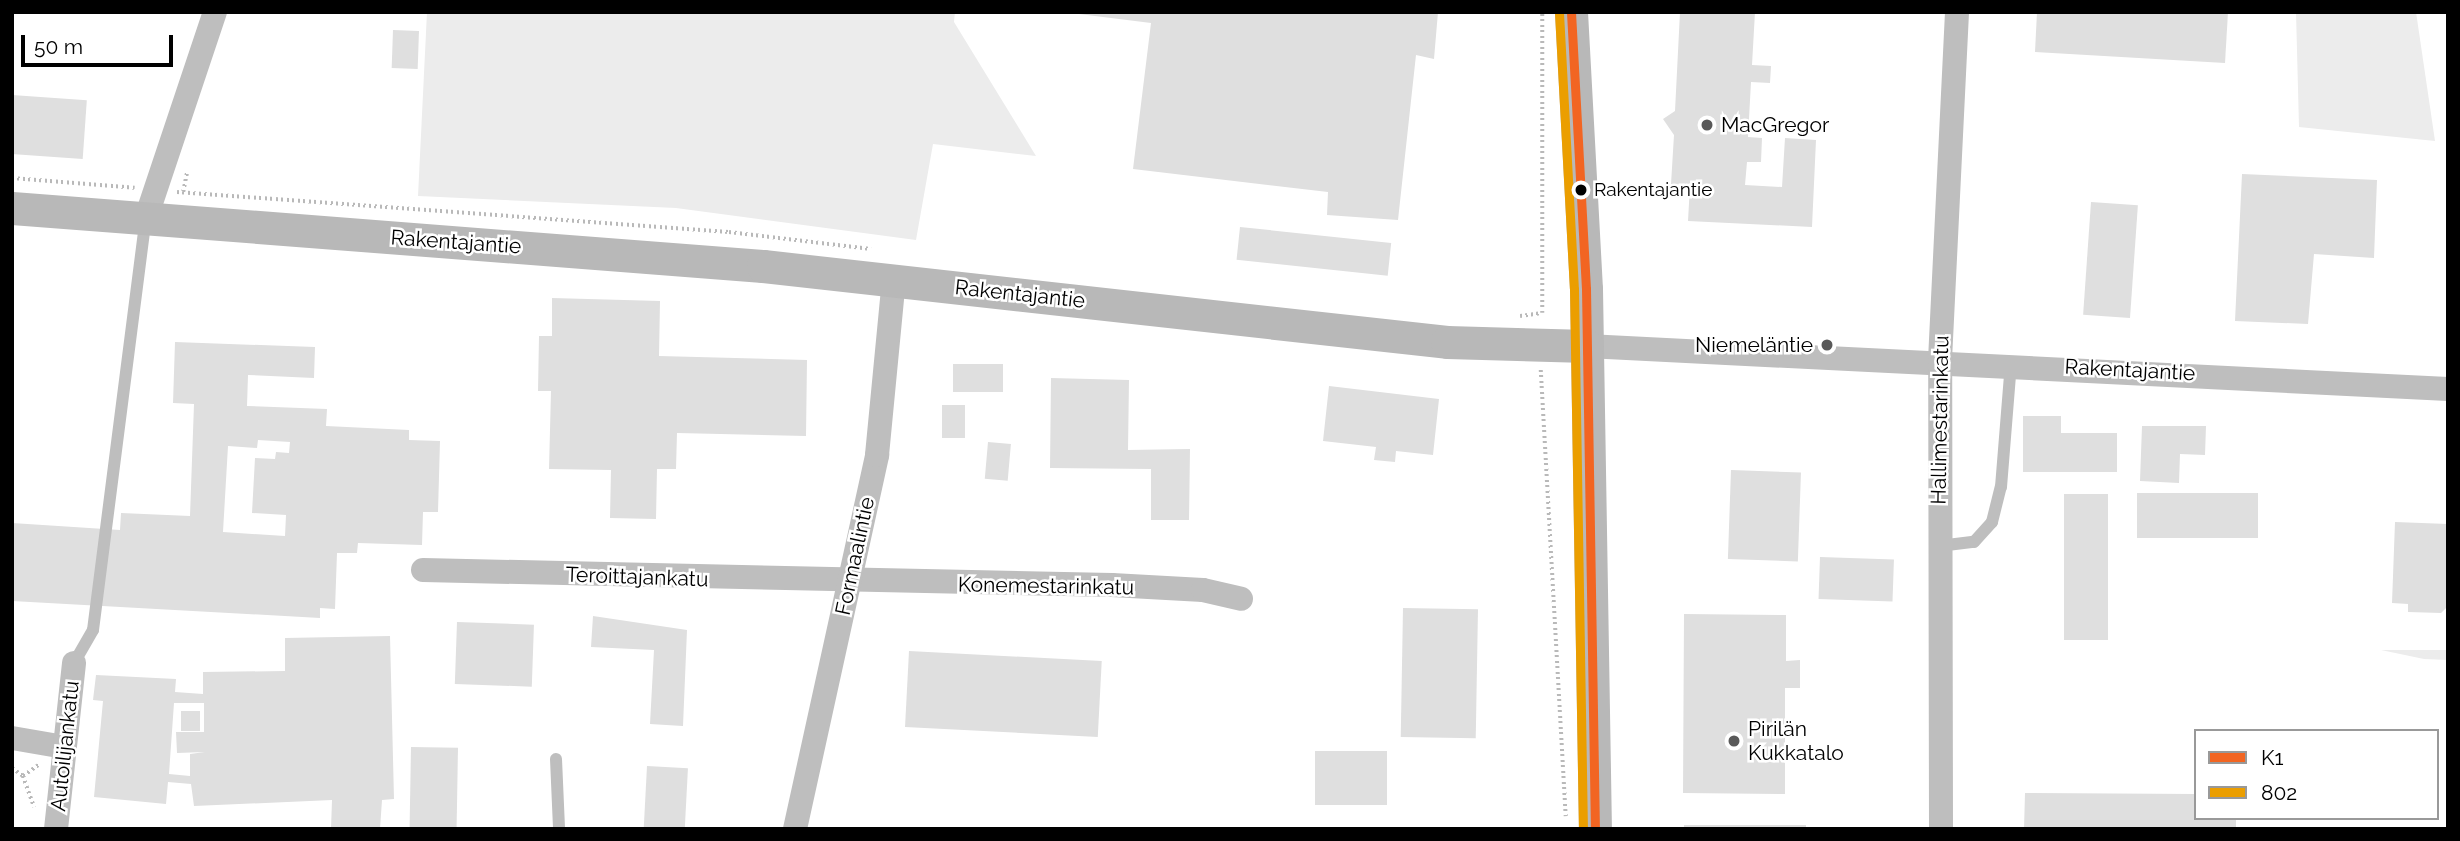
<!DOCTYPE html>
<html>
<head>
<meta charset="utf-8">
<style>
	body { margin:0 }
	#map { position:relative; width:2460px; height:841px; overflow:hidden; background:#fff; font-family:Raleway,sans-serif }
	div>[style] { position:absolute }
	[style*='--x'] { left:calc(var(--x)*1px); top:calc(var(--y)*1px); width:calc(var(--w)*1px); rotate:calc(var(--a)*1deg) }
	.green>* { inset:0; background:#ececec }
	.building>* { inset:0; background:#dfdfdf; transform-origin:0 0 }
	.path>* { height:3.5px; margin-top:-1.75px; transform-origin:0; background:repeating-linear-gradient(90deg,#b9b9b9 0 2px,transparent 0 5.5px) }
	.lane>* { height:12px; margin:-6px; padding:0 6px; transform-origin:6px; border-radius:6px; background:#bebebe }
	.street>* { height:24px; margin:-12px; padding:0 12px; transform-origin:12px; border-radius:12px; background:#bebebe }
	.secondary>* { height:33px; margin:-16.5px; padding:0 16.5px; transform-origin:16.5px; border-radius:16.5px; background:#b8b8b8 }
	.bus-1>* { height:9px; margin:-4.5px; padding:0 4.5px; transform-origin:4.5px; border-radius:4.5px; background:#f26522 }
	.bus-2>* { height:9px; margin:-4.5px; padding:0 4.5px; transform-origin:4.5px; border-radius:4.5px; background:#eb9e00 }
	.dots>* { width:19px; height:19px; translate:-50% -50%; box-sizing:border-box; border:4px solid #fff; border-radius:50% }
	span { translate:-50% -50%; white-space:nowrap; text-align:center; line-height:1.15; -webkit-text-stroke:5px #fff; paint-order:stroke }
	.bus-label { font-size:19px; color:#000 }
	.left { translate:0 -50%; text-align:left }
	.poi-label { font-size:21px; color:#000 }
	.right { translate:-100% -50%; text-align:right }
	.street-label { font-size:21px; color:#000 }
	.frame { position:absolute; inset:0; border:14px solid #000; pointer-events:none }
	.legend { position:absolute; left:2194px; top:729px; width:245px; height:91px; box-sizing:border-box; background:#fff; border:2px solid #999; margin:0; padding:9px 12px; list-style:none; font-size:21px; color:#000 }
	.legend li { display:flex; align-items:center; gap:14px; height:35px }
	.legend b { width:35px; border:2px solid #999 }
	.scale { position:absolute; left:21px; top:35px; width:152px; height:32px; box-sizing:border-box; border:4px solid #000; border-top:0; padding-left:9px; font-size:21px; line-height:24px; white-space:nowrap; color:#000; -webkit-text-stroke:5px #fff; paint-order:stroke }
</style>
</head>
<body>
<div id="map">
	<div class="green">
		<i style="clip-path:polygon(427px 12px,955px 12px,954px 22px,1036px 156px,933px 144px,916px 240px,676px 208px,418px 196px)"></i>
		<i style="clip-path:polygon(2296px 12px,2416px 12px,2435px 141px,2299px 127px)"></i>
		<i style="clip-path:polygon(2381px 650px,2448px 650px,2448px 660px,2424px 659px)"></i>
	</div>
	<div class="building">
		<i style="clip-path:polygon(1063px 12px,1438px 12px,1434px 59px,1416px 55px,1398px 220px,1327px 215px,1328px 192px,1133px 169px,1151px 23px)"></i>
		<i style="clip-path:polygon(1680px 12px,1755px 12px,1752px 65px,1771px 66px,1770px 83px,1751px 82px,1748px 137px,1762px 138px,1761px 162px,1747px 162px,1745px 185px,1782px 187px,1785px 138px,1816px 140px,1812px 227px,1688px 221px,1690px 185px,1671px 184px,1674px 135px,1663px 119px,1675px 111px)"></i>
		<i style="clip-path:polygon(2037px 12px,2228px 12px,2225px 63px,2035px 52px)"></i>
		<i style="left:393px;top:30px;width:26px;height:38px;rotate:2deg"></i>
		<i style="left:12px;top:95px;width:75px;height:59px;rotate:4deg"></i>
		<i style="clip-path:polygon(2242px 174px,2377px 180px,2374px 258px,2314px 254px,2308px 324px,2235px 321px)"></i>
		<i style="left:2091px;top:202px;width:47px;height:113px;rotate:4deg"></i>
		<i style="left:1240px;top:227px;width:152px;height:33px;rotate:6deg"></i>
		<i style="clip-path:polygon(552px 298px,660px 301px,659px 356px,807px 360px,806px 436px,677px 433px,676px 469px,657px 469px,656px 519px,610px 518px,611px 470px,549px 469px,551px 391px,538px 391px,539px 336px,552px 336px)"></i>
		<i style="clip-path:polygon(evenodd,175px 342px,315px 347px,314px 378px,248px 375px,247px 406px,327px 409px,326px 426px,409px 430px,409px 440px,440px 441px,438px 512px,423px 512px,422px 545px,358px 543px,357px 553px,337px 553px,335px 609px,320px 608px,320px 618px,12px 601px,12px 523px,120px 530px,121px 513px,190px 516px,194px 404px,173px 403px,175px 342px,258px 440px,290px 442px,289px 453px,276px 452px,275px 459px,255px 458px,252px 513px,286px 515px,285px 536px,223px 532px,228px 446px,257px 448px,258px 440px)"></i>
		<i style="left:953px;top:364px;width:50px;height:28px"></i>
		<i style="clip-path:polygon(1051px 378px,1129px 380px,1128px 450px,1190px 449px,1189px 520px,1151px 520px,1151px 469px,1050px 468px)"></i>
		<i style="clip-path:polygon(1329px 386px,1439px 399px,1433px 455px,1396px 451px,1395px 462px,1374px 460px,1376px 447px,1323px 441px)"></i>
		<i style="left:942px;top:405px;width:23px;height:33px"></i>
		<i style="clip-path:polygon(2023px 416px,2061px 416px,2061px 433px,2117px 433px,2117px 472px,2023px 472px)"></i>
		<i style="clip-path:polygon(2142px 426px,2206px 426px,2205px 455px,2180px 454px,2179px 483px,2140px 481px)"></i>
		<i style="left:988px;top:442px;width:23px;height:37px;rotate:5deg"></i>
		<i style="left:1731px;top:470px;width:70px;height:89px;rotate:2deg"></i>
		<i style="left:2137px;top:493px;width:121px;height:45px"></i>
		<i style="left:2064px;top:494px;width:44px;height:146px"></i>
		<i style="clip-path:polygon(2395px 522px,2448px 524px,2448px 606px,2441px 613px,2408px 612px,2408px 604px,2392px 603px)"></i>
		<i style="left:1820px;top:557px;width:74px;height:42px;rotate:2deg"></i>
		<i style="left:1403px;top:608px;width:75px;height:129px;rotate:1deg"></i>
		<i style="clip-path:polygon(1684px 614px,1786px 615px,1786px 661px,1800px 660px,1800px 688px,1785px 688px,1785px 794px,1683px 793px)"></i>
		<i style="clip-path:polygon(593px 616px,687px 630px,683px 726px,650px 724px,654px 650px,591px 647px)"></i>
		<i style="left:457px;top:622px;width:77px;height:62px;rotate:2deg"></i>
		<i style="clip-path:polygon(evenodd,390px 636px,394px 799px,382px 800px,380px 829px,331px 829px,332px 800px,194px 806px,191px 784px,168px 782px,166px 804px,94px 797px,103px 701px,93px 700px,96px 675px,176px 679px,175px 692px,203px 694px,203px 672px,285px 671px,285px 638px,390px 636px,174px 703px,204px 703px,204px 732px,176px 732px,177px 753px,205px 752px,190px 754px,190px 776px,169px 774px,174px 703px)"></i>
		<i style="left:909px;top:651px;width:193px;height:76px;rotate:3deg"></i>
		<i style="left:181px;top:711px;width:19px;height:20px"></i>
		<i style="left:411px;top:747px;width:47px;height:82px;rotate:1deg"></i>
		<i style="left:1315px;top:751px;width:72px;height:54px"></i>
		<i style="left:647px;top:766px;width:41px;height:63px;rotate:3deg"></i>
		<i style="clip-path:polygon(2025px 793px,2196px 794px,2196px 818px,2236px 818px,2236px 829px,2024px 829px)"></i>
		<i style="left:1684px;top:825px;width:122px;height:4px"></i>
	</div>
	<div class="path">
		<i style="--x:12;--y:178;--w:123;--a:4.6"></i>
		<i style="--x:177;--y:192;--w:553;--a:4.14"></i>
		<i style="--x:729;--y:232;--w:143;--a:6.8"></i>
		<i style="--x:183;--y:192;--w:20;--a:-79"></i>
		<i style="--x:1542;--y:313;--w:301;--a:-90"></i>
		<i style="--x:1520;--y:316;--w:22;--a:-8"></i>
		<i style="--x:1541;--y:370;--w:447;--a:86.8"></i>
		<i style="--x:12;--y:768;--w:14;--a:36"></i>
		<i style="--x:23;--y:776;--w:33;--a:70"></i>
		<i style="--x:23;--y:776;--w:19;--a:-36"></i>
	</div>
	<div class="lane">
		<i style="--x:1939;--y:546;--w:35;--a:-7"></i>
		<i style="--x:1974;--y:542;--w:27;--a:-48"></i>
		<i style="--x:1992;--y:522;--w:36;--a:-76"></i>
		<i style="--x:2001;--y:487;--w:124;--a:-85.4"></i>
		<i style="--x:74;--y:663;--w:38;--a:-60"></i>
		<i style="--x:93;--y:630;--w:415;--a:-82.7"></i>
		<i style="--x:556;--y:759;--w:70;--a:87.5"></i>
	</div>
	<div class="street">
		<i style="--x:146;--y:218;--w:217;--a:-71.5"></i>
		<i style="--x:1587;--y:346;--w:862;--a:2.86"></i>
		<i style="--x:423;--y:570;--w:689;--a:1.25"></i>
		<i style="--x:1112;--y:585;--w:91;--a:3.1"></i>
		<i style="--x:1203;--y:590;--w:39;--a:13"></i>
		<i style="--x:12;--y:738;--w:53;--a:9.8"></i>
		<i style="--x:56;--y:829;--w:167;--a:-83.8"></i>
		<i style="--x:795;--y:829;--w:383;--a:-77.6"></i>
		<i style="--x:877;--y:455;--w:177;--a:-84.5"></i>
		<i style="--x:1941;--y:829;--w:469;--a:-90.1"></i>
		<i style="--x:1940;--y:360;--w:348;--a:-87.2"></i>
	</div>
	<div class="secondary">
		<i style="--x:1571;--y:12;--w:277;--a:86.9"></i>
		<i style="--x:1586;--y:289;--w:540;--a:89.05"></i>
		<i style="--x:12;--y:208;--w:753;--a:4.42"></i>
		<i style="--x:763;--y:266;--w:688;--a:6.34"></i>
		<i style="--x:1447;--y:342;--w:140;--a:1.6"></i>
	</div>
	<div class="bus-1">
		<i style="--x:1571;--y:12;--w:277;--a:86.9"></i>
		<i style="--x:1586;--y:289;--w:540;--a:89.05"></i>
	</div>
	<div class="bus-2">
		<i style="--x:1559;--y:13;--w:276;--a:86.9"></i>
		<i style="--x:1574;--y:289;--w:540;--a:89.05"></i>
	</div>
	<div class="dots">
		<i style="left:1707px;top:125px;background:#595959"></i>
		<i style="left:1581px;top:190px;background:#000"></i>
		<i style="left:1827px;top:345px;background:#595959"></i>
		<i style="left:1734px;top:741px;background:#595959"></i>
	</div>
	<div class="bus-label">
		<span class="left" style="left:1594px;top:190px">Rakentajantie</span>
	</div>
	<div class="poi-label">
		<span class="left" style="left:1721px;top:125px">MacGregor</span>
		<span class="right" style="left:1813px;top:345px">Niemeläntie</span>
		<span class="left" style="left:1748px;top:741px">Pirilän<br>Kukkatalo</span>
	</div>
	<div class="street-label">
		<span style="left:456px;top:242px;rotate:4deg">Rakentajantie</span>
		<span style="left:1020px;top:294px;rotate:6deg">Rakentajantie</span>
		<span style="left:2130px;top:370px;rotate:3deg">Rakentajantie</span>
		<span style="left:1940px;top:420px;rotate:-89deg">Hallimestarinkatu</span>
		<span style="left:855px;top:556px;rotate:-78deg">Formaalintie</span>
		<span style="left:637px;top:577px;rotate:2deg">Teroittajankatu</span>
		<span style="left:1046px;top:586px;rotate:1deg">Konemestarinkatu</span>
		<span style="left:65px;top:746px;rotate:-84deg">Autoilijankatu</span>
	</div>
	<div class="frame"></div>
	<ul class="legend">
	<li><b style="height:9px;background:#f26522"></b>K1</li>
	<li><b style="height:9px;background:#eb9e00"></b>802</li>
	</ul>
	<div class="scale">50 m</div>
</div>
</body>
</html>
